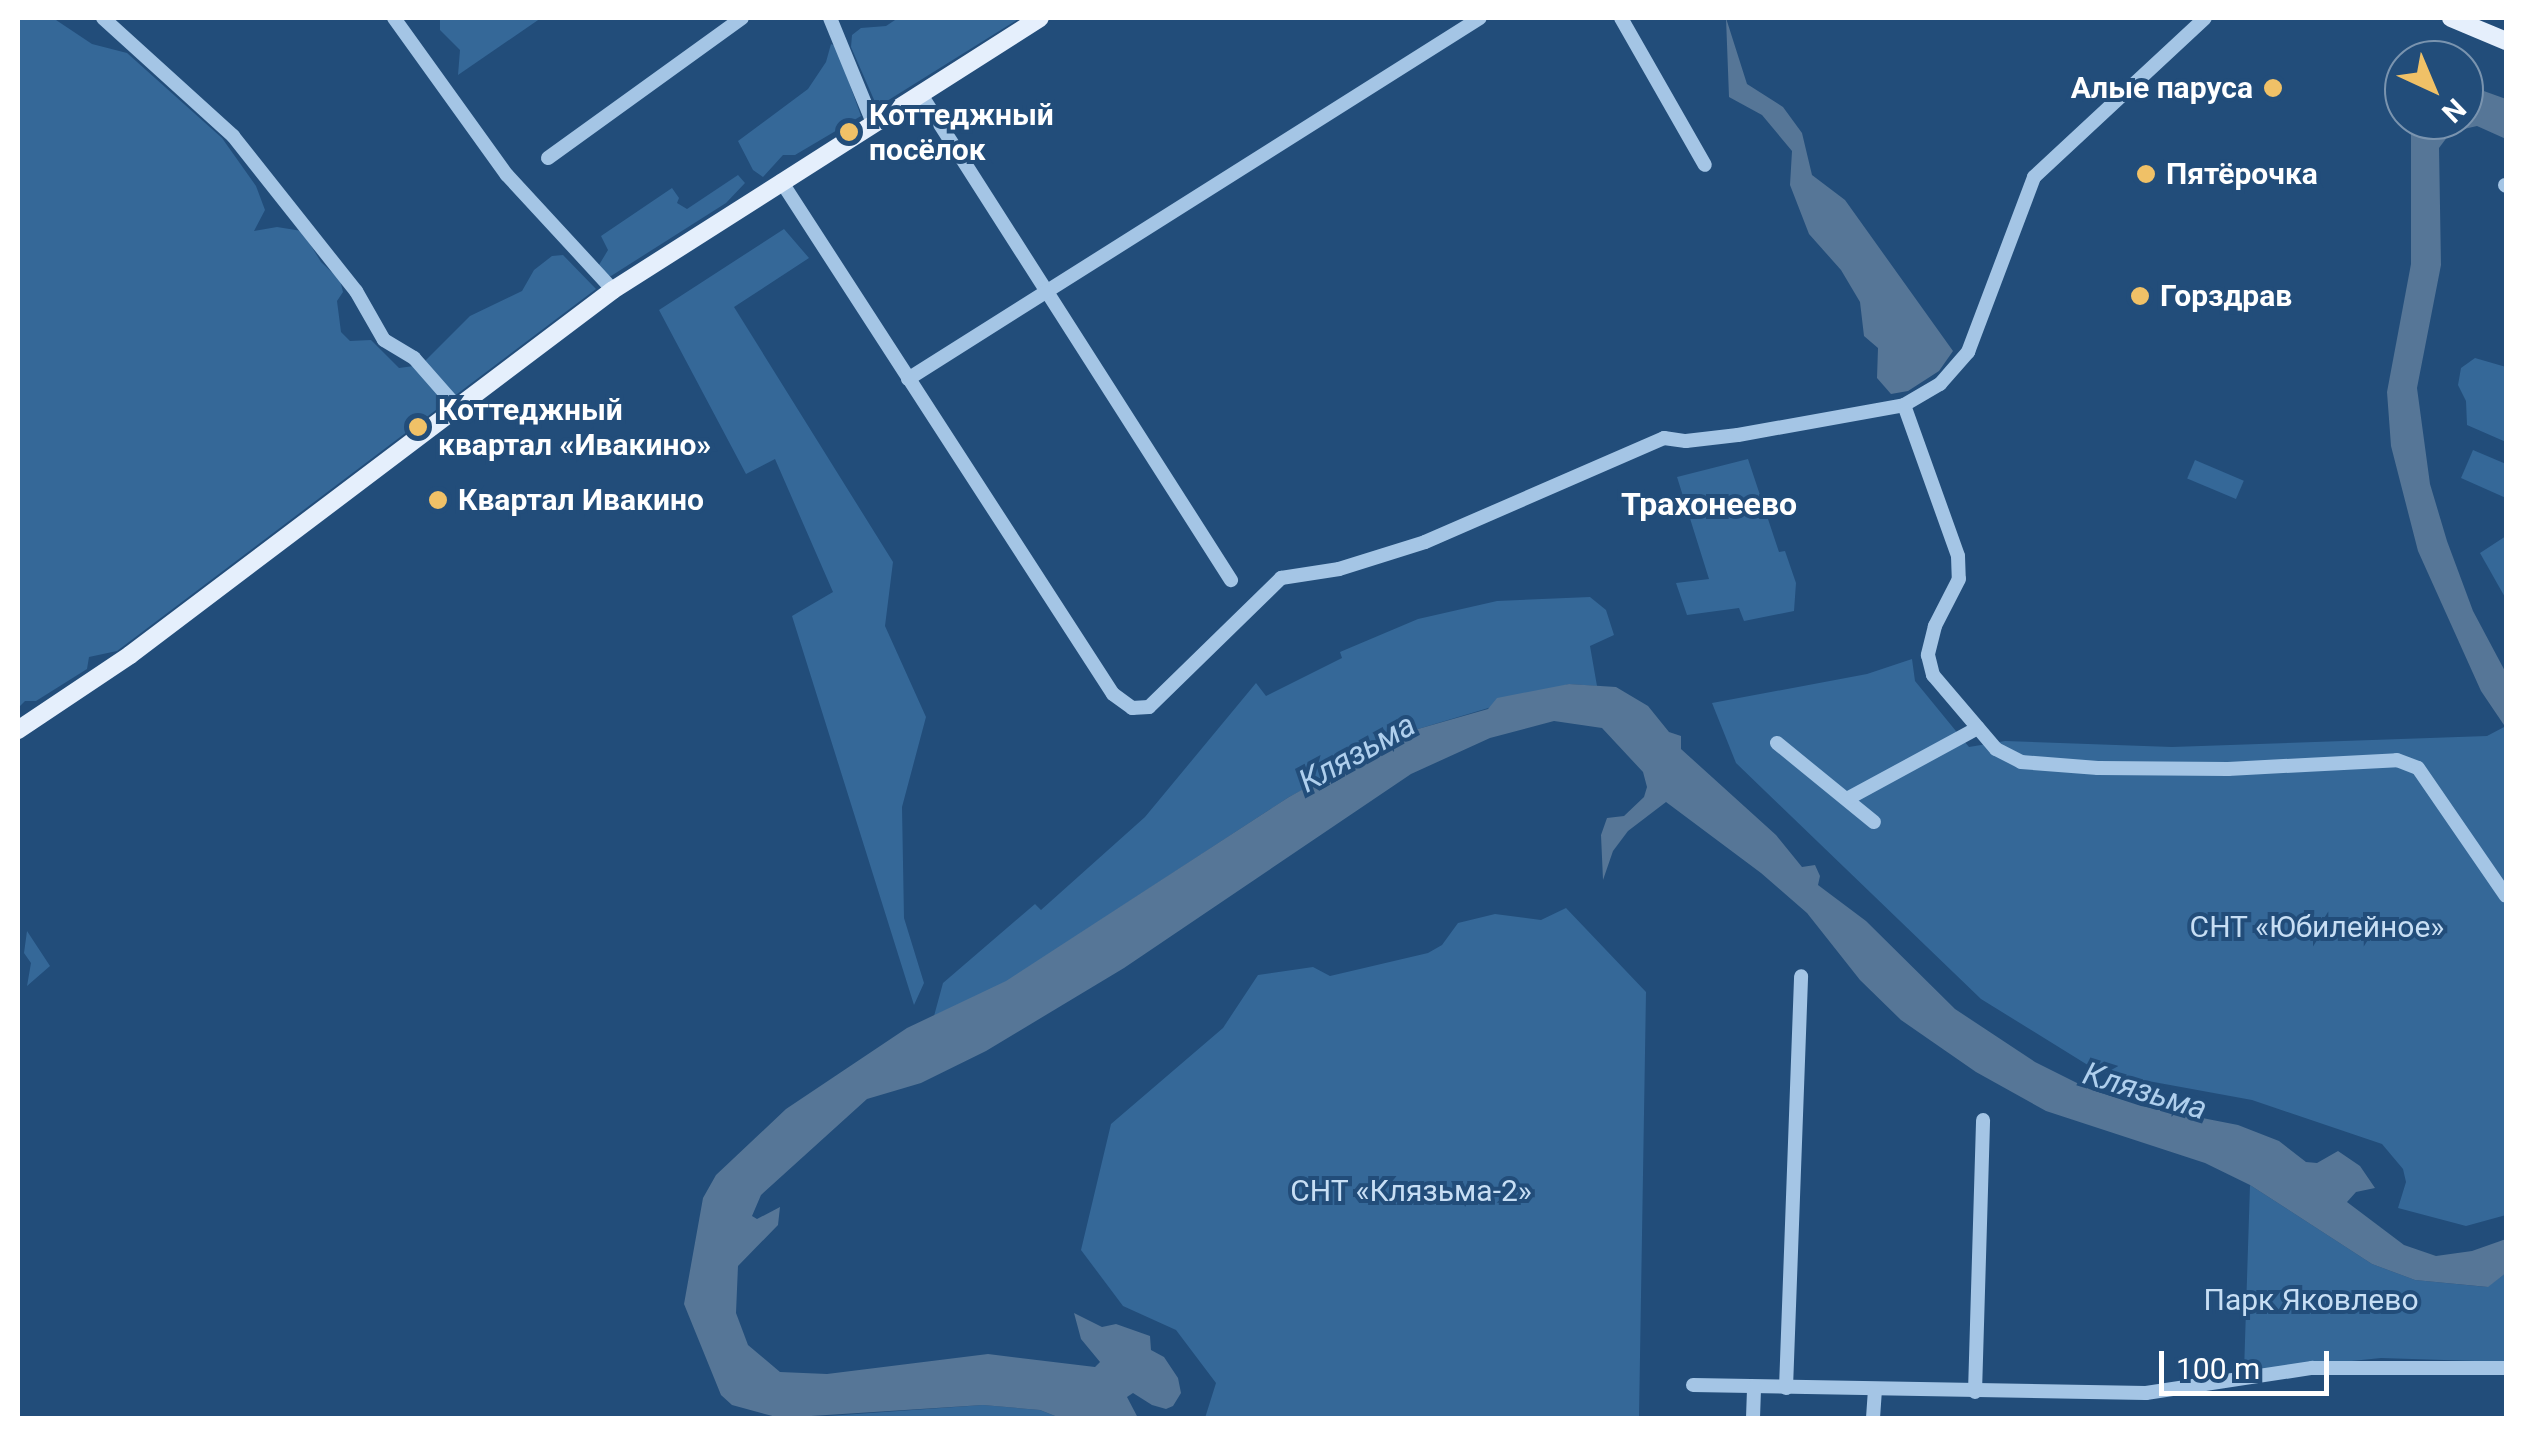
<!DOCTYPE html>
<html>
<head>
<meta charset="utf-8">
<style>
	body { margin:0 }
	#map { position:relative; width:2524px; height:1436px; overflow:hidden; background:#224d7a; font-family:Roboto,sans-serif }
	div>[style] { position:absolute }
	[style*='--x'] { left:calc(var(--x)*1px); top:calc(var(--y)*1px); width:calc(var(--w)*1px); rotate:calc(var(--a)*1deg) }
	.green>* { inset:0; background:#356898; transform-origin:0 0 }
	.water>* { inset:0; background:#567697 }
	.minor>* { height:14px; margin:-7px; padding:0 7px; transform-origin:7px; border-radius:7px; background:#a4c5e5 }
	.major>* { height:18px; margin:-9px; padding:0 9px; transform-origin:9px; border-radius:9px; background:#e5effc }
	.dots>* { width:28px; height:28px; translate:-50% -50%; box-sizing:border-box; border:5px solid #224d7a; border-radius:50% }
	span { translate:-50% -50%; white-space:nowrap; text-align:center; line-height:1.15; -webkit-text-stroke:8px #224d7a; paint-order:stroke }
	.poi-label { font-size:30px; color:#fff; font-weight:700 }
	.right { translate:-100% -50%; text-align:right }
	.left { translate:0 -50%; text-align:left }
	.park-label { font-size:30px; color:#c7def4 }
	.neighbourhood-label { font-size:32px; color:#fff; font-weight:700 }
	.water-label { font-size:32px; color:#afcfed; font-style:italic }
	.frame { position:absolute; inset:0; border:20px solid #fff; pointer-events:none }
	.north { position:absolute; left:2384px; top:40px; width:100px; height:100px; box-sizing:border-box; background:#224d7a; border:2px solid #7a94af; border-radius:50%; rotate:136deg; font-size:28px; font-weight:700; line-height:40px; text-align:center; color:#fff }
	.north::after { content:''; display:block; margin:auto; width:35px; height:45px; background:#f0c167; clip-path:polygon(50% 0,100% 100%,50% 72%,0 100%) }
	.scale { position:absolute; left:2159px; top:1351px; width:170px; height:45px; box-sizing:border-box; border:5px solid #fff; border-top:0; padding-left:12px; font-size:30px; line-height:35px; white-space:nowrap; color:#fff; -webkit-text-stroke:8px #224d7a; paint-order:stroke }
</style>
</head>
<body>
<div id="map">
	<div class="green">
		<i style="clip-path:polygon(18px 18px,53px 18px,92px 44px,127px 53px,222px 138px,256px 186px,265px 210px,254px 231px,277px 227px,302px 231px,321px 262px,340px 280px,343px 292px,337px 301px,341px 332px,350px 341px,371px 340px,399px 368px,421px 365px,470px 316px,522px 291px,534px 270px,552px 256px,563px 255px,596px 289px,117px 651px,89px 657px,87px 669px,36px 701px,25px 701px,18px 708px)"></i>
		<i style="clip-path:polygon(440px 18px,541px 18px,458px 75px,460px 50px,440px 30px)"></i>
		<i style="clip-path:polygon(898px 18px,1020px 18px,887px 101px,875px 102px,851px 47px,852px 35px,861px 28px,886px 26px)"></i>
		<i style="clip-path:polygon(831px 44px,836px 46px,861px 116px,795px 155px,783px 155px,763px 177px,753px 170px,738px 141px,808px 89px,826px 62px)"></i>
		<i style="clip-path:polygon(738px 175px,745px 183px,726px 203px,611px 276px,605px 275px,599px 265px,608px 250px,601px 236px,672px 188px,679px 198px,677px 203px,687px 209px)"></i>
		<i style="clip-path:polygon(784px 229px,809px 258px,734px 307px,893px 562px,885px 626px,926px 717px,902px 807px,904px 918px,924px 983px,914px 1005px,792px 616px,833px 592px,775px 459px,746px 474px,659px 310px)"></i>
		<i style="clip-path:polygon(2475px 358px,2506px 367px,2506px 442px,2467px 425px,2466px 401px,2458px 385px,2461px 368px)"></i>
		<i style="clip-path:polygon(2473px 450px,2506px 464px,2506px 498px,2461px 478px)"></i>
		<i style="clip-path:polygon(1748px 459px,1779px 552px,1785px 551px,1796px 583px,1794px 611px,1744px 621px,1739px 608px,1687px 615px,1676px 583px,1709px 579px,1677px 477px)"></i>
		<i style="left:2195px;top:460px;width:53px;height:20px;rotate:23deg"></i>
		<i style="clip-path:polygon(2506px 536px,2506px 599px,2480px 553px)"></i>
		<i style="clip-path:polygon(1590px 597px,1606px 610px,1614px 635px,1590px 646px,1597px 686px,1569px 684px,1418px 729px,1289px 797px,1006px 982px,934px 1016px,943px 983px,1035px 904px,1041px 910px,1145px 817px,1256px 683px,1266px 696px,1342px 658px,1340px 652px,1418px 619px,1497px 601px)"></i>
		<i style="clip-path:polygon(1912px 659px,1915px 681px,1969px 747px,2005px 741px,2172px 747px,2487px 736px,2506px 726px,2506px 1215px,2466px 1226px,2398px 1208px,2406px 1182px,2403px 1169px,2382px 1144px,2252px 1100px,2099px 1072px,1981px 999px,1736px 763px,1712px 703px,1867px 674px)"></i>
		<i style="clip-path:polygon(1566px 908px,1646px 992px,1639px 1418px,1205px 1418px,1216px 1383px,1176px 1330px,1123px 1306px,1081px 1250px,1111px 1124px,1223px 1028px,1258px 975px,1313px 967px,1330px 976px,1428px 953px,1442px 945px,1458px 923px,1495px 914px,1541px 920px)"></i>
		<i style="clip-path:polygon(27px 931px,50px 966px,27px 986px,31px 963px,24px 953px)"></i>
		<i style="clip-path:polygon(2250px 1185px,2372px 1264px,2415px 1280px,2487px 1287px,2506px 1273px,2506px 1362px,2381px 1358px,2244px 1372px)"></i>
		<i style="clip-path:polygon(983px 1405px,1040px 1410px,1060px 1418px,814px 1417px)"></i>
	</div>
	<div class="water">
		<i style="clip-path:polygon(1726px 18px,1747px 84px,1783px 107px,1802px 133px,1812px 175px,1845px 200px,1953px 351px,1939px 371px,1908px 391px,1891px 394px,1877px 378px,1878px 348px,1864px 336px,1860px 302px,1841px 270px,1809px 234px,1790px 185px,1792px 151px,1762px 115px,1729px 97px)"></i>
		<i style="clip-path:polygon(2481px 90px,2506px 99px,2506px 139px,2477px 126px,2451px 132px,2439px 148px,2441px 265px,2417px 388px,2430px 484px,2447px 541px,2473px 611px,2506px 673px,2506px 728px,2481px 691px,2418px 551px,2391px 446px,2387px 392px,2411px 264px,2411px 129px,2416px 120px,2464px 120px,2464px 94px,2478px 95px)"></i>
		<i style="clip-path:polygon(1569px 684px,1616px 687px,1648px 706px,1669px 732px,1681px 736px,1681px 749px,1776px 835px,1802px 867px,1815px 865px,1820px 876px,1818px 885px,1866px 921px,1955px 1009px,2035px 1062px,2089px 1089px,2141px 1106px,2238px 1125px,2279px 1141px,2306px 1162px,2317px 1163px,2338px 1151px,2360px 1166px,2375px 1188px,2356px 1192px,2347px 1202px,2404px 1245px,2436px 1256px,2472px 1251px,2506px 1239px,2506px 1273px,2488px 1287px,2415px 1280px,2372px 1264px,2250px 1185px,2205px 1163px,2046px 1111px,1976px 1072px,1901px 1020px,1860px 980px,1807px 913px,1761px 873px,1666px 802px,1628px 831px,1613px 851px,1603px 880px,1601px 835px,1607px 818px,1624px 816px,1644px 797px,1647px 787px,1643px 772px,1602px 728px,1554px 721px,1490px 738px,1411px 774px,1124px 968px,986px 1051px,921px 1083px,867px 1099px,761px 1195px,752px 1216px,757px 1219px,780px 1207px,778px 1225px,738px 1266px,736px 1313px,748px 1345px,780px 1372px,827px 1374px,988px 1354px,1095px 1367px,1100px 1362px,1081px 1339px,1074px 1313px,1102px 1327px,1116px 1324px,1150px 1336px,1151px 1350px,1164px 1357px,1178px 1378px,1181px 1393px,1173px 1406px,1166px 1409px,1152px 1405px,1133px 1393px,1127px 1397px,1138px 1418px,1060px 1418px,1040px 1410px,983px 1405px,780px 1418px,732px 1405px,721px 1395px,684px 1304px,703px 1198px,716px 1175px,786px 1109px,907px 1028px,1006px 981px,1289px 797px,1381px 746px,1418px 729px,1488px 709px,1497px 698px)"></i>
	</div>
	<div class="minor">
		<i style="--x:103;--y:18;--w:176;--a:42.2"></i>
		<i style="--x:233;--y:136;--w:198;--a:51.6"></i>
		<i style="--x:356;--y:291;--w:56;--a:60.3"></i>
		<i style="--x:384;--y:340;--w:35;--a:31"></i>
		<i style="--x:414;--y:358;--w:67;--a:48.7"></i>
		<i style="--x:394;--y:18;--w:193;--a:54.3"></i>
		<i style="--x:507;--y:175;--w:156;--a:47.3"></i>
		<i style="--x:830;--y:18;--w:113;--a:67.7"></i>
		<i style="--x:1621;--y:18;--w:169;--a:60.3"></i>
		<i style="--x:920;--y:93;--w:578;--a:57.44"></i>
		<i style="--x:548;--y:158;--w:239;--a:-35.8"></i>
		<i style="--x:781;--y:181;--w:611;--a:57.09"></i>
		<i style="--x:1113;--y:694;--w:24;--a:36"></i>
		<i style="--x:1132;--y:708;--w:17;--a:-3"></i>
		<i style="--x:1149;--y:707;--w:185;--a:-44.3"></i>
		<i style="--x:1281;--y:578;--w:59;--a:-8.8"></i>
		<i style="--x:1339;--y:569;--w:90;--a:-17.4"></i>
		<i style="--x:1425;--y:542;--w:261;--a:-23.5"></i>
		<i style="--x:1664;--y:438;--w:22;--a:8"></i>
		<i style="--x:1686;--y:441;--w:52;--a:-6.6"></i>
		<i style="--x:1738;--y:435;--w:169;--a:-10.2"></i>
		<i style="--x:1904;--y:405;--w:42;--a:-30.3"></i>
		<i style="--x:1940;--y:384;--w:43;--a:-48.8"></i>
		<i style="--x:1968;--y:352;--w:187;--a:-69.3"></i>
		<i style="--x:2034;--y:177;--w:233;--a:-42.9"></i>
		<i style="--x:2505;--y:185;--w:1;--a:45"></i>
		<i style="--x:908;--y:379;--w:676;--a:-32.26"></i>
		<i style="--x:1904;--y:405;--w:160;--a:70.3"></i>
		<i style="--x:1958;--y:556;--w:23;--a:88"></i>
		<i style="--x:1959;--y:579;--w:53;--a:117.1"></i>
		<i style="--x:1935;--y:626;--w:30;--a:104"></i>
		<i style="--x:1928;--y:655;--w:21;--a:76"></i>
		<i style="--x:1933;--y:675;--w:97;--a:49.6"></i>
		<i style="--x:1996;--y:749;--w:28;--a:27"></i>
		<i style="--x:2021;--y:762;--w:77;--a:4.5"></i>
		<i style="--x:2098;--y:768;--w:130;--a:0.4"></i>
		<i style="--x:2228;--y:769;--w:169;--a:-3"></i>
		<i style="--x:2397;--y:760;--w:22;--a:21"></i>
		<i style="--x:2418;--y:768;--w:155;--a:55.5"></i>
		<i style="--x:1777;--y:743;--w:125;--a:39.2"></i>
		<i style="--x:1847;--y:799;--w:149;--a:-28.5"></i>
		<i style="--x:1693;--y:1385;--w:453;--a:1"></i>
		<i style="--x:2146;--y:1393;--w:168;--a:-8.6"></i>
		<i style="--x:2312;--y:1368;--w:194;--a:0"></i>
		<i style="--x:1786;--y:1388;--w:412;--a:-87.9"></i>
		<i style="--x:1975;--y:1392;--w:272;--a:-88.3"></i>
		<i style="--x:1753;--y:1418;--w:31;--a:-88"></i>
		<i style="--x:1873;--y:1418;--w:28;--a:-86"></i>
	</div>
	<div class="major">
		<i style="--x:2451;--y:18;--w:60;--a:22.7"></i>
		<i style="--x:18;--y:730;--w:135;--a:-33.8"></i>
		<i style="--x:130;--y:655;--w:605;--a:-37.08"></i>
		<i style="--x:613;--y:290;--w:506;--a:-32.5"></i>
	</div>
	<div class="dots">
		<i style="left:2273px;top:88px;background:#f0c167"></i>
		<i style="left:849px;top:132px;background:#f0c167"></i>
		<i style="left:2146px;top:174px;background:#f0c167"></i>
		<i style="left:2140px;top:296px;background:#f0c167"></i>
		<i style="left:418px;top:427px;background:#f0c167"></i>
		<i style="left:438px;top:500px;background:#f0c167"></i>
	</div>
	<div class="poi-label">
		<span class="right" style="left:2253px;top:88px">Алые паруса</span>
		<span class="left" style="left:869px;top:132px">Коттеджный<br>посёлок</span>
		<span class="left" style="left:2166px;top:174px">Пятёрочка</span>
		<span class="left" style="left:2160px;top:296px">Горздрав</span>
		<span class="left" style="left:438px;top:427px">Коттеджный<br>квартал «Ивакино»</span>
		<span class="left" style="left:458px;top:500px">Квартал Ивакино</span>
	</div>
	<div class="park-label">
		<span style="left:2317px;top:927px">СНТ «Юбилейное»</span>
		<span style="left:1411px;top:1191px">СНТ «Клязьма-2»</span>
		<span style="left:2311px;top:1300px">Парк Яковлево</span>
	</div>
	<div class="neighbourhood-label">
		<span style="left:1709px;top:504px">Трахонеево</span>
	</div>
	<div class="water-label">
		<span style="left:1357px;top:753px;rotate:-29deg">Клязьма</span>
		<span style="left:2145px;top:1091px;rotate:17deg">Клязьма</span>
	</div>
	<div class="frame"></div>
	<div class="north">N</div>
	<div class="scale">100 m</div>
</div>
</body>
</html>
